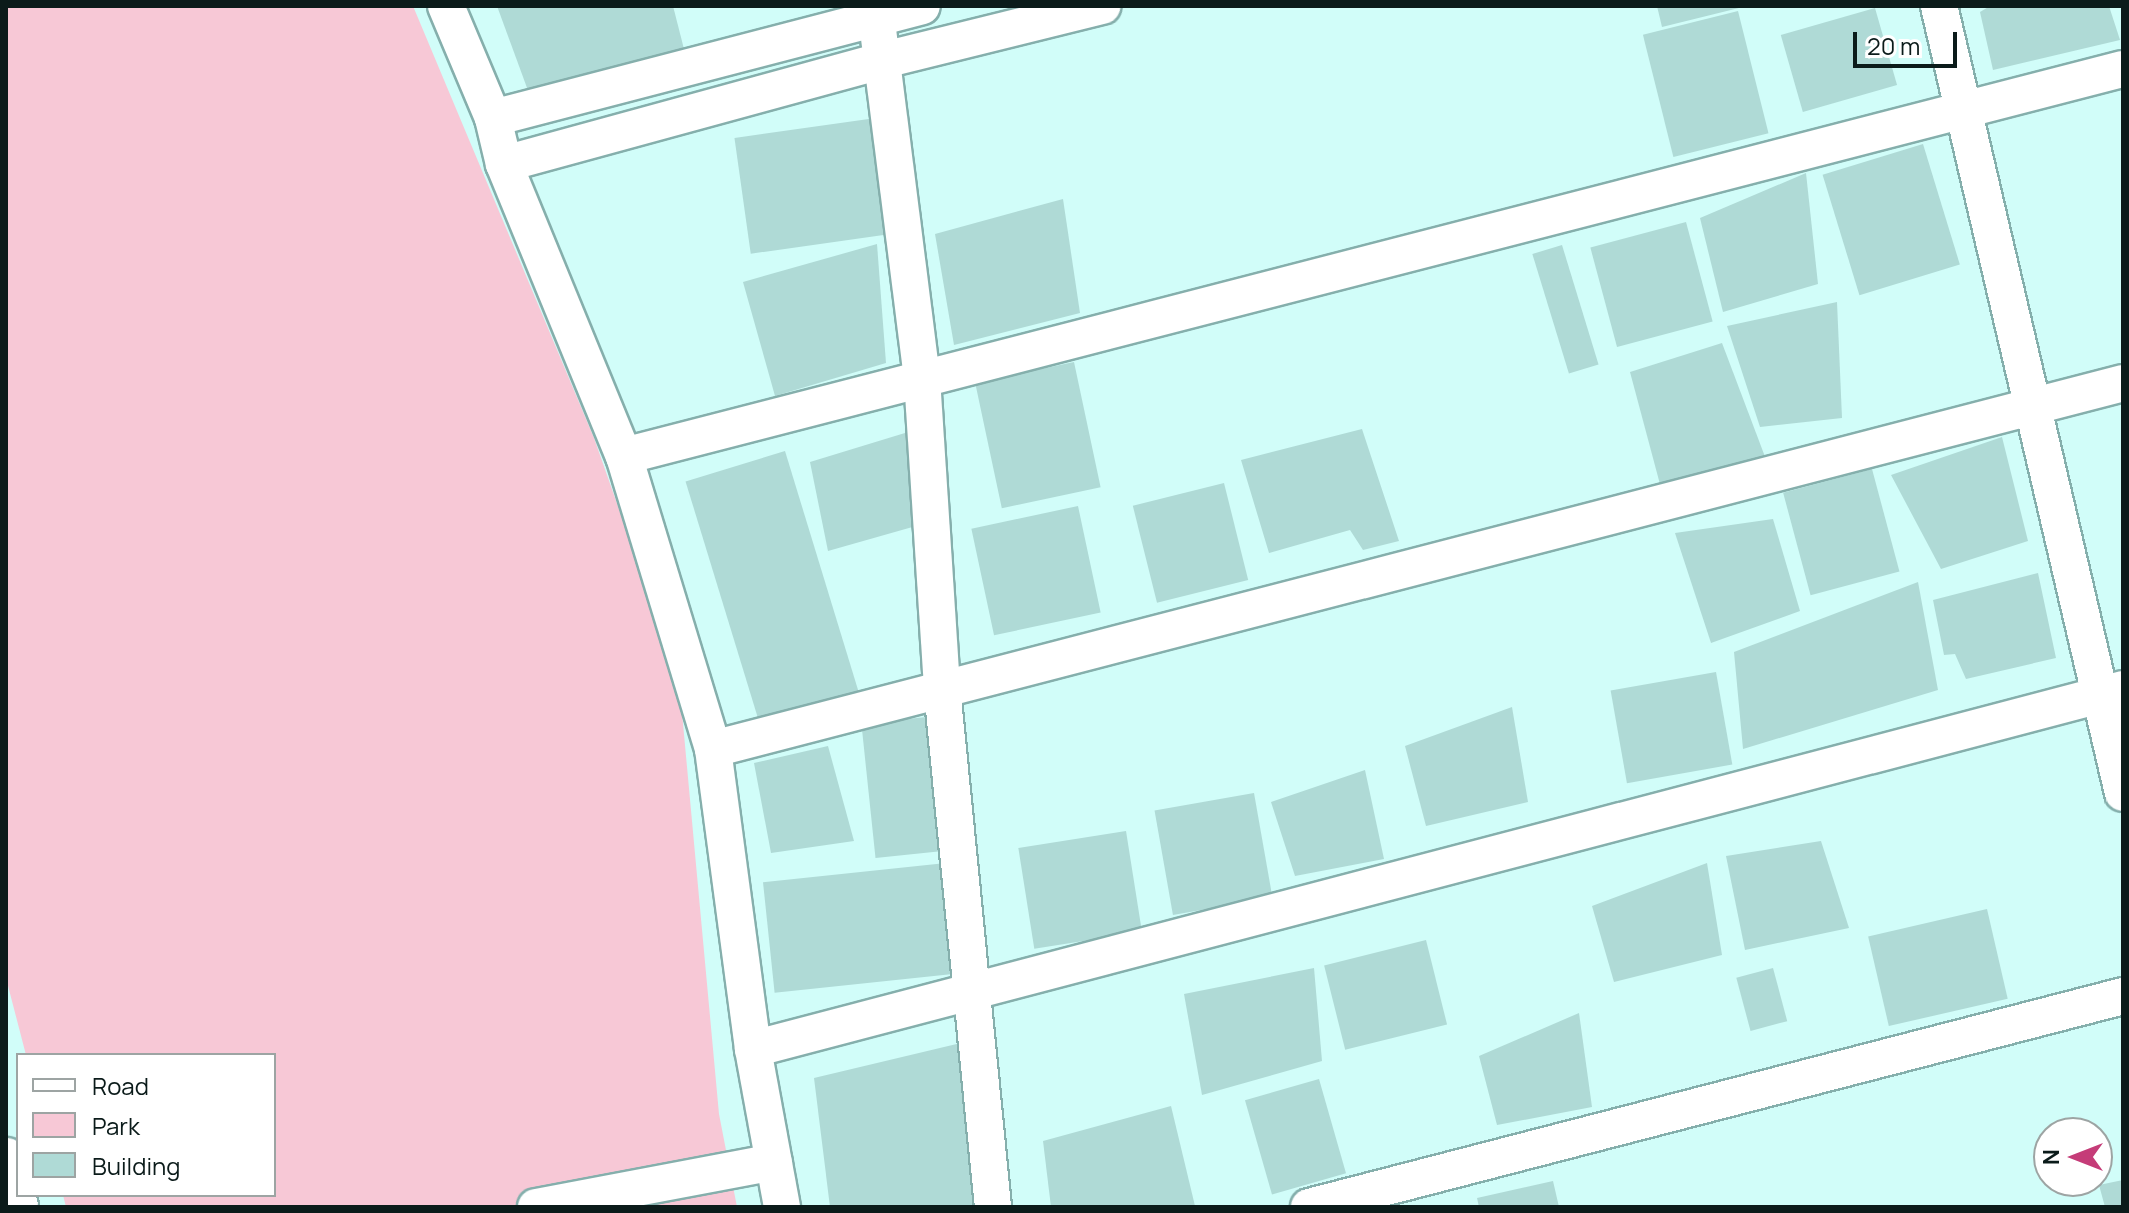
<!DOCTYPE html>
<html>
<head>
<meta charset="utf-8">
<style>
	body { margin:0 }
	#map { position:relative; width:2129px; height:1213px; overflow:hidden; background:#d1fdf9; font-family:Manrope,sans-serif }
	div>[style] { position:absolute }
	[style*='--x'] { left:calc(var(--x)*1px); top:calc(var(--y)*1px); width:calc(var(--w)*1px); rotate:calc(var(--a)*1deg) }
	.green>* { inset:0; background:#f7c8d6 }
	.building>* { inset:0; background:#afdad6; transform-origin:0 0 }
	.roads { filter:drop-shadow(2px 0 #85afac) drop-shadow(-2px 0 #85afac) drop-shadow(0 2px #85afac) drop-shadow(0 -2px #85afac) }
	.minor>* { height:36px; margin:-18px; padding:0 18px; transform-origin:18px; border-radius:18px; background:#fff }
	.motorway>* { height:44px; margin:-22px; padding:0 22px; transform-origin:22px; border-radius:22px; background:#fff }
	span { translate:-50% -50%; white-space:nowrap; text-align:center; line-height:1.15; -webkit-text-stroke:7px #fff; paint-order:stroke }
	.frame { position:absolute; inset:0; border:8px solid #0b1b1a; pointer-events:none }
	.legend { position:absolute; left:16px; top:1053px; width:260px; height:144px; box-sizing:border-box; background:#fff; border:2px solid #9da4a3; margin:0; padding:10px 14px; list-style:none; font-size:24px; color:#0b1b1a }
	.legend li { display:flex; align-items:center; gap:16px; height:40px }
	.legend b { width:40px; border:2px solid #9da4a3 }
	.north { position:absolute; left:2033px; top:1117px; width:80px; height:80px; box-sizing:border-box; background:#fff; border:2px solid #9da4a3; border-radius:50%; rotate:270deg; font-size:22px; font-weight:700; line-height:32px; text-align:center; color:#0b1b1a }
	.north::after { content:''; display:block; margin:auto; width:28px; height:36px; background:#c53c78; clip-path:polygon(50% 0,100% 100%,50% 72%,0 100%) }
	.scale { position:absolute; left:1853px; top:32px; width:104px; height:36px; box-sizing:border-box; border:4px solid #0b1b1a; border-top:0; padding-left:10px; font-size:24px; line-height:28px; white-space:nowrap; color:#0b1b1a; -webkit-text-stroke:6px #fff; paint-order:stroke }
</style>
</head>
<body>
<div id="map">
	<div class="green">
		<i style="clip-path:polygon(6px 6px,413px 6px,594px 438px,679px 680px,719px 1114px,737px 1207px,66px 1207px,63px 1195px,274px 1195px,274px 1055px,26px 1055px,6px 978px)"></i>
	</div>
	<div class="building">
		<i style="clip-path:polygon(497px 6px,673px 6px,685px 53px,530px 96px)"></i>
		<i style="clip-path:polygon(1657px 6px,1743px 6px,1743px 7px,1662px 27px)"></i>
		<i style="clip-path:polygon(1990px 6px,2109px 6px,2120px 40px,1993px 70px,1980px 12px)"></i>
		<i style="left:1875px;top:8px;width:80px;height:98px;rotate:74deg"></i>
		<i style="left:1738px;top:11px;width:126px;height:98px;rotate:76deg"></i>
		<i style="left:883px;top:117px;width:117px;height:150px;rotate:82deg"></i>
		<i style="left:1923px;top:144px;width:126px;height:105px;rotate:73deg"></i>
		<i style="clip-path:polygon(1806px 173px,1818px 284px,1723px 312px,1700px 218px)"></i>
		<i style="clip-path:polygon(1063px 199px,1080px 313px,954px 345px,935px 234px)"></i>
		<i style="left:1686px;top:222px;width:103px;height:99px;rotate:75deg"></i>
		<i style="clip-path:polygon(877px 244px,886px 363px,775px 396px,743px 282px)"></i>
		<i style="left:1562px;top:245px;width:125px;height:31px;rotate:73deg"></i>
		<i style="clip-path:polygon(1837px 302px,1842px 418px,1760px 427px,1727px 326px)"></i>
		<i style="clip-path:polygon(1722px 343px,1767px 462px,1661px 488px,1630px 372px)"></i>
		<i style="left:1074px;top:362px;width:128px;height:101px;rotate:78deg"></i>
		<i style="clip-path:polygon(918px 429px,923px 524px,828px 551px,810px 462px)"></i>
		<i style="clip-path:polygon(1362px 429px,1399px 541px,1363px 550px,1350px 530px,1269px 553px,1241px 460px)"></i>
		<i style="clip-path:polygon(2002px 437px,2028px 541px,1941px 569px,1891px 475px)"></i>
		<i style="left:785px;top:451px;width:259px;height:104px;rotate:73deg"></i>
		<i style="left:1872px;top:469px;width:106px;height:92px;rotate:75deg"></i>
		<i style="left:1224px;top:483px;width:100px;height:94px;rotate:76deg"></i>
		<i style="left:1078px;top:506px;width:109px;height:109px;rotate:78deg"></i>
		<i style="clip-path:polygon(1773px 519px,1800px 611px,1711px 643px,1675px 533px)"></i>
		<i style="clip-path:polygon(2038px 573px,2056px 658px,1966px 679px,1955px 654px,1944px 655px,1933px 600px)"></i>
		<i style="clip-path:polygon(1918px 582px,1938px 690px,1743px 749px,1734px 652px)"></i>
		<i style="left:1716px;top:672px;width:94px;height:107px;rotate:80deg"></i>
		<i style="clip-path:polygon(1512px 707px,1528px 802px,1426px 826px,1405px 746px)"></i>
		<i style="left:936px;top:716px;width:135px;height:75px;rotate:84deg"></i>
		<i style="clip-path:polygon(828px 746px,854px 841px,771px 853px,754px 763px)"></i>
		<i style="clip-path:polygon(1365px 770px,1384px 859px,1295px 876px,1271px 802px)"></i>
		<i style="left:1254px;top:793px;width:106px;height:101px;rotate:80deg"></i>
		<i style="left:1126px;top:831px;width:102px;height:109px;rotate:81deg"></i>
		<i style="clip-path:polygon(1821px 841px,1849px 928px,1745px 950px,1726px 856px)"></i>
		<i style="left:946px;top:863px;width:111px;height:184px;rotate:84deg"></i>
		<i style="clip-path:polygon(1707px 863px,1722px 955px,1614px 982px,1592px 906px)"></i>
		<i style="left:1987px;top:909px;width:92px;height:122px;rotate:77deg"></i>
		<i style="left:1426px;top:940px;width:87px;height:105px;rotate:76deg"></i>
		<i style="clip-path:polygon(1314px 968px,1322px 1061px,1202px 1095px,1184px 994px)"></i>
		<i style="left:1773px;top:968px;width:55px;height:38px;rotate:75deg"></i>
		<i style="clip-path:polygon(1579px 1013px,1592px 1107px,1497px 1125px,1479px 1056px)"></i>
		<i style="clip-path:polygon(965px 1042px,987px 1207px,830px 1207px,814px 1078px)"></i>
		<i style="left:1319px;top:1079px;width:98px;height:77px;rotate:74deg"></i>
		<i style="clip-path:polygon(1171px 1106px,1195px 1206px,1051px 1207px,1043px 1141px)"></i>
		<i style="clip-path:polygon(2123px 1180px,2123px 1207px,2105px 1207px,2099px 1185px)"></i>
		<i style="clip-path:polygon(1553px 1181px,1559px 1207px,1479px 1207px,1477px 1198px)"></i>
	</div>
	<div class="roads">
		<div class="minor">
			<i style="--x:446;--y:6;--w:121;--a:67.2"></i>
			<i style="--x:493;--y:118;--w:47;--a:76.6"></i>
			<i style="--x:504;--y:164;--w:316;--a:67.7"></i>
			<i style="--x:624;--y:456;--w:306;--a:73.1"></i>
			<i style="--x:713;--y:749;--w:303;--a:82.4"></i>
			<i style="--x:753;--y:1049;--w:161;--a:79.6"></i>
			<i style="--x:875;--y:6;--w:375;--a:82.8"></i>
			<i style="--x:922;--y:378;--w:312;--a:86.3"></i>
			<i style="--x:942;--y:689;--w:521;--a:84.38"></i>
			<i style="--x:1939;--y:6;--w:808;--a:76.84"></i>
			<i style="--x:493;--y:118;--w:443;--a:-14.6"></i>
			<i style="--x:504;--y:164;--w:394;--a:-15.3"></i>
			<i style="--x:884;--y:60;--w:225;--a:-13.9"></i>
			<i style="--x:624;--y:456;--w:1548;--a:-14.48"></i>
			<i style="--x:713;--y:749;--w:1457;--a:-14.55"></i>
			<i style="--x:753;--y:1049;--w:1417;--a:-14.72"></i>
			<i style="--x:536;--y:1207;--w:242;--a:-10.7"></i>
			<i style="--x:1309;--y:1207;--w:841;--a:-14.53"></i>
		</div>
		<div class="motorway">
			<i style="--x:6;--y:1160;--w:48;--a:78"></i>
		</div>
	</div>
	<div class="frame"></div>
	<ul class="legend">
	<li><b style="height:10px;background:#fff"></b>Road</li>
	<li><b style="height:22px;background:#f7c8d6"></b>Park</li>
	<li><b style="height:22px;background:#afdad6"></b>Building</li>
	</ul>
	<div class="north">N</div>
	<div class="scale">20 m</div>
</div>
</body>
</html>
